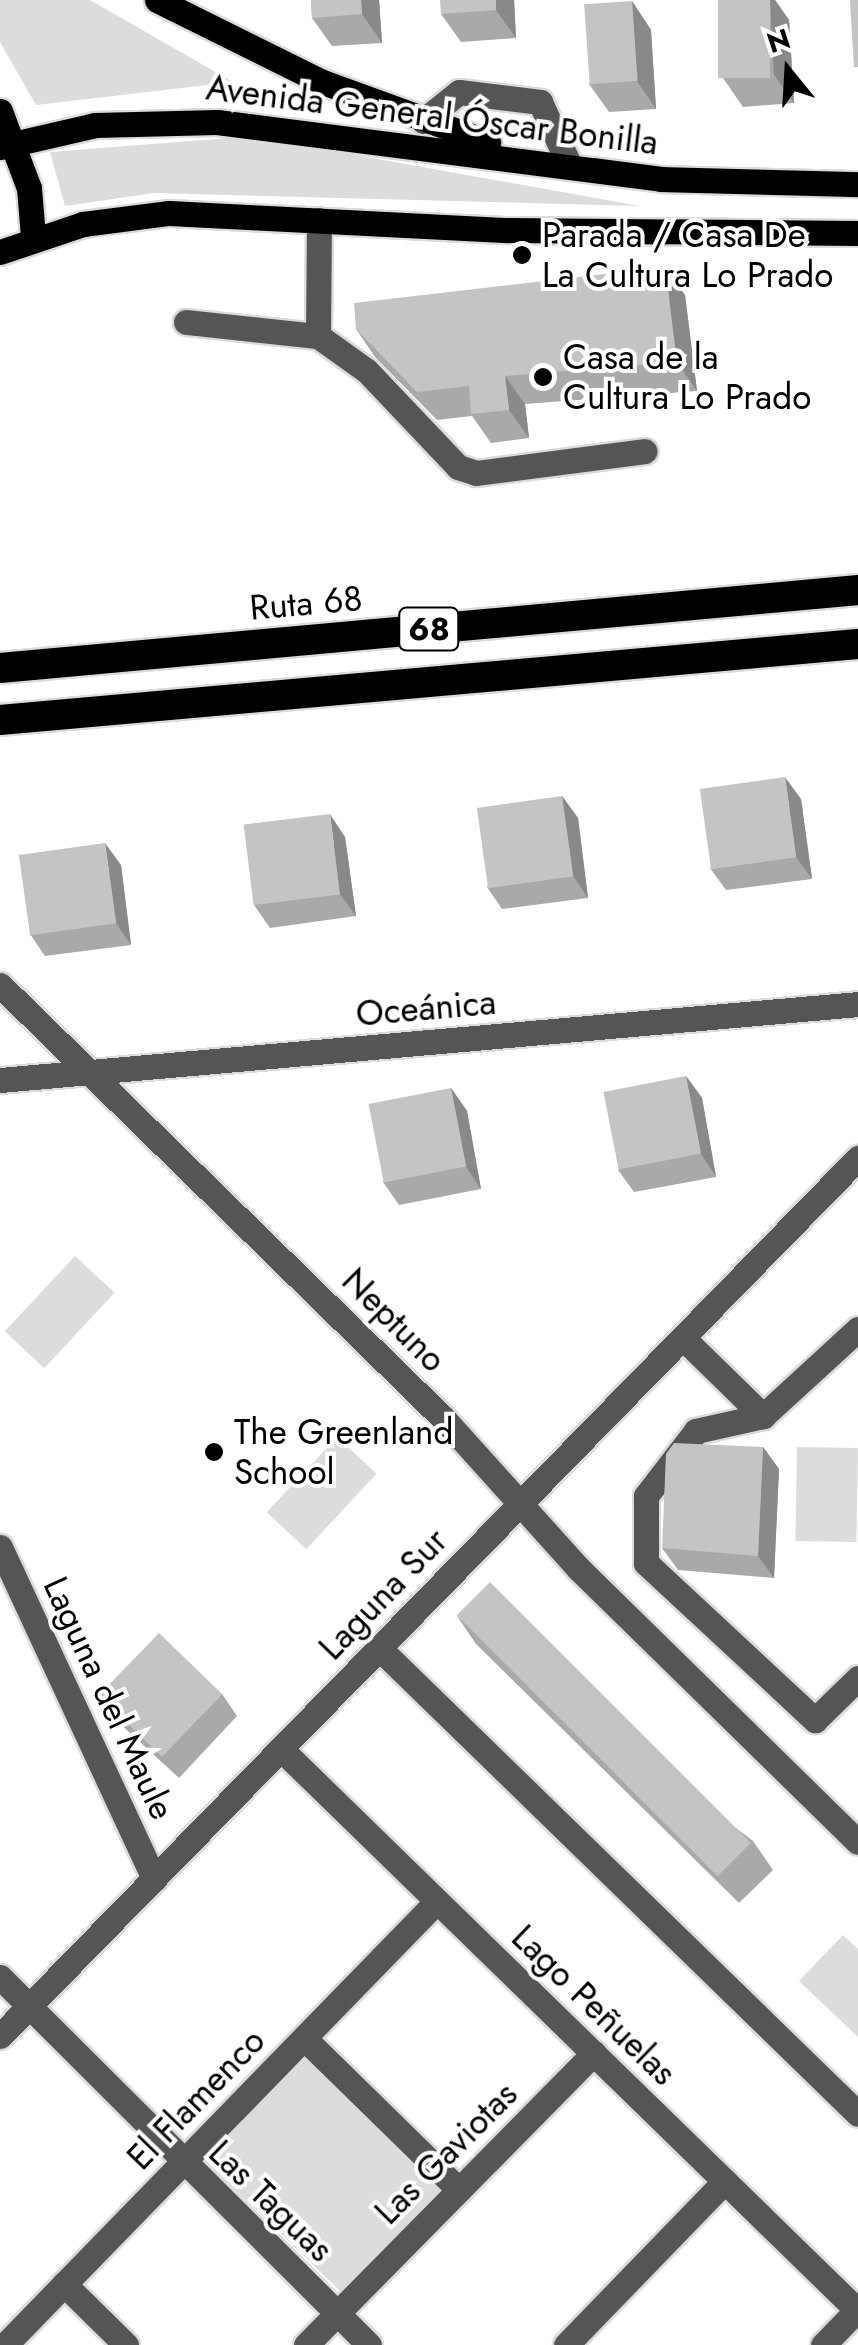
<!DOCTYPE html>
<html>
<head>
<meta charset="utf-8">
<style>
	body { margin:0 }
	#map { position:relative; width:858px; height:2345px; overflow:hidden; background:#fff; font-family:Jost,sans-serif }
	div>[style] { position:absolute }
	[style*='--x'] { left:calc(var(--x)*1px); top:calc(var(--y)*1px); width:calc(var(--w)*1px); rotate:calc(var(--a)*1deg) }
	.green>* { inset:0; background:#dcdcdc; transform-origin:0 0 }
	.roads { filter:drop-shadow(2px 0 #dbdbdb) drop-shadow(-2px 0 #dbdbdb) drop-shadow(0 2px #dbdbdb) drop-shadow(0 -2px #dbdbdb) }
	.minor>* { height:25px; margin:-12.5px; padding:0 12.5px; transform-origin:12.5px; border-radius:12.5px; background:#555 }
	.major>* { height:25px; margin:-12.5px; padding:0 12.5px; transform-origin:12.5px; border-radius:12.5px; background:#000 }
	.highway>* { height:30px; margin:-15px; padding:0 15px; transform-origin:15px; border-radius:15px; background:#000 }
	.wall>* { inset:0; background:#a9a9a9 }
	.shaded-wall>* { inset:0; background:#898989 }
	.building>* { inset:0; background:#c4c4c4; transform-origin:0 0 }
	.dots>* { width:28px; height:28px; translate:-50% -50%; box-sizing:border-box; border:5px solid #fff; border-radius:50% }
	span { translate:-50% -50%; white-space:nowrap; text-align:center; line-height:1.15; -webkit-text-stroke:8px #fff; paint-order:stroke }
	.shield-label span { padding:2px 8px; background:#fff; border:2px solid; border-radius:8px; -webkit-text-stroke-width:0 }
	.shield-label { font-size:32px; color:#000; font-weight:700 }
	.street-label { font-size:35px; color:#000 }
	.poi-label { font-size:35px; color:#000 }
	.left { translate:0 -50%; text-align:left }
	.north { position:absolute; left:738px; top:20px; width:100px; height:100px; -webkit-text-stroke:8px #fff; paint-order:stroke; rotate:342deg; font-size:28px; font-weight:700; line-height:40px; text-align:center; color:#000 }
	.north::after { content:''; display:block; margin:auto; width:35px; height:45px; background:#000; clip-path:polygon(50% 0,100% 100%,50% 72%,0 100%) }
</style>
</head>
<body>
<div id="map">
	<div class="green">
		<i style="clip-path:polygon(0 0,90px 0,233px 82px,36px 105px,0 42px)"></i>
		<i style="clip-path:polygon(228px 138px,311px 147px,640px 206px,154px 193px,65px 206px,50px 152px)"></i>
		<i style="left:75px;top:1256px;width:54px;height:103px;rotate:43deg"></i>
		<i style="left:337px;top:1437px;width:54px;height:103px;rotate:43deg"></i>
		<i style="left:797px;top:1447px;width:61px;height:94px;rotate:1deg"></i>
		<i style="clip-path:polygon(843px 1935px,858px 1949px,858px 2037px,799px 1981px)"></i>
		<i style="left:299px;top:2051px;width:199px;height:144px;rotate:44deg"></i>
	</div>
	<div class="roads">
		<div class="minor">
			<i style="--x:423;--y:121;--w:46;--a:-38.9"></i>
			<i style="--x:459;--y:92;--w:82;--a:7"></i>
			<i style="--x:540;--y:102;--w:68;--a:64.9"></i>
			<i style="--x:319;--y:220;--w:116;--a:90.5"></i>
			<i style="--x:318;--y:336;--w:60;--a:35.5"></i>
			<i style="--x:367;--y:371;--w:132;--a:46.5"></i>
			<i style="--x:458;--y:467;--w:19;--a:18"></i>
			<i style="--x:476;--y:473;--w:170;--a:-7.4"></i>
			<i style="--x:186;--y:322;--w:133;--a:6.1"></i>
			<i style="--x:0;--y:985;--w:619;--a:44.35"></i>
			<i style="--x:443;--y:1418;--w:203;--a:48"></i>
			<i style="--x:579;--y:1569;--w:390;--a:44.4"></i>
			<i style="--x:0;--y:1080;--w:861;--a:-5.06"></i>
			<i style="--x:858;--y:1329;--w:129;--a:137.5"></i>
			<i style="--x:763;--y:1416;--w:69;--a:167.4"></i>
			<i style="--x:696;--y:1431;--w:82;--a:127.6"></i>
			<i style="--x:646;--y:1496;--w:67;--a:90"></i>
			<i style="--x:646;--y:1563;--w:231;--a:42.9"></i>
			<i style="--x:815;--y:1720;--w:60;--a:-44.3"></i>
			<i style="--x:683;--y:1338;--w:112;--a:44.3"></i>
			<i style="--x:0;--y:1547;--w:366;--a:65.1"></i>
			<i style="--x:379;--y:1648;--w:668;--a:44.21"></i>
			<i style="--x:281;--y:1749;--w:805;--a:44.25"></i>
			<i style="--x:0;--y:1977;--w:521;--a:44.92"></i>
			<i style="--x:0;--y:2036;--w:1228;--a:-45.66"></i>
			<i style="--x:304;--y:2038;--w:217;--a:44.4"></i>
			<i style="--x:64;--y:2284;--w:87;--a:44.5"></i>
			<i style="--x:5;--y:2345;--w:619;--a:-45.78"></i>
			<i style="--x:306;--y:2345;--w:410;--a:-45.4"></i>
			<i style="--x:566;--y:2345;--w:228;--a:-45.9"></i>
			<i style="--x:823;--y:2345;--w:49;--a:-45.8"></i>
		</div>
		<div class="major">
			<i style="--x:157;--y:0;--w:182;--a:26.4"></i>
			<i style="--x:320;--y:81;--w:179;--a:20"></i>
			<i style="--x:0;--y:111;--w:82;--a:69.4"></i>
			<i style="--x:29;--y:188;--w:49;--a:85.3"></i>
			<i style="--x:0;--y:147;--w:98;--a:-13"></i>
			<i style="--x:95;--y:125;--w:122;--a:-1.4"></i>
			<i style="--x:217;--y:122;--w:448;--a:7.3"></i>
			<i style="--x:661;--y:179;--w:197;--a:1.5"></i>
			<i style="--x:0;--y:252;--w:88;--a:-18.6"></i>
			<i style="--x:83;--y:224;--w:87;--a:-7.3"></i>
			<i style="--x:169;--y:213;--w:340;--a:2.9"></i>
			<i style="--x:509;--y:230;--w:349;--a:0.5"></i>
		</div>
		<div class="highway">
			<i style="--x:0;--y:668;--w:862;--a:-5.19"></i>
			<i style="--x:0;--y:720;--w:861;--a:-5.06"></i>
		</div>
	</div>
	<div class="wall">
		<i style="clip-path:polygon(311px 0,379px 0,382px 43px,332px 46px,312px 18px)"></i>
		<i style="clip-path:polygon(514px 0,516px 38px,461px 42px,441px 14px)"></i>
		<i style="clip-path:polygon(718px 0,775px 0,789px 20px,794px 103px,743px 107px,723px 78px)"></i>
		<i style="clip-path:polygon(632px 1px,651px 30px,656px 109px,609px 112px,589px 84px)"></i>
		<i style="clip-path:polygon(685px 295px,697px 391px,525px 404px,529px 438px,491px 443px,472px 416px,437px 420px,375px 357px,356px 329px)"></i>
		<i style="clip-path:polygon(562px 796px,578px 818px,588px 898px,502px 909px,487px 887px)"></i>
		<i style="clip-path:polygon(801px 799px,812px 879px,726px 890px,710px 868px)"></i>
		<i style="clip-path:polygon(345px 837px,356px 916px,270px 928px,254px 905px)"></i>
		<i style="clip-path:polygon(121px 865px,131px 945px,45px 956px,30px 934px)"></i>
		<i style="clip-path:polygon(686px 1076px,702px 1098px,716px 1177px,634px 1192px,618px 1170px)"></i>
		<i style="clip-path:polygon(451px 1088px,467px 1111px,481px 1189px,399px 1205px,383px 1182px)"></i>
		<i style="clip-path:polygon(763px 1447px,779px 1469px,774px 1578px,678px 1570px,662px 1548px)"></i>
		<i style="clip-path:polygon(457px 1616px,753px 1841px,773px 1870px,739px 1903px,476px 1644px)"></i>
		<i style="clip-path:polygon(222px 1694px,237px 1716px,179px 1778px,116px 1720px,100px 1697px)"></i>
	</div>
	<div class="shaded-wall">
		<i style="clip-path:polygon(361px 0,379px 0,382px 43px,362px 14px)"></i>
		<i style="clip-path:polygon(496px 0,514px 0,516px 38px,496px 10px)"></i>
		<i style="clip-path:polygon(770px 0,775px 0,789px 20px,794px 103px,774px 75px)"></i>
		<i style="clip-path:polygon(632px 1px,651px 30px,656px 109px,637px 81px)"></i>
		<i style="clip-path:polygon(665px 267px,685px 295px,697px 391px,677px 362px)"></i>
		<i style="clip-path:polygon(505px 376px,525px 404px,529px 438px,509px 410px)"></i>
		<i style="clip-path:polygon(785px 777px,801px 799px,812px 879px,796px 857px)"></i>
		<i style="clip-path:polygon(562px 796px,578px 818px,588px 898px,573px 876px)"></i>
		<i style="clip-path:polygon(330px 814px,345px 837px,356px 916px,340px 894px)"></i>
		<i style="clip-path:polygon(105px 843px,121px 865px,131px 945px,116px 923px)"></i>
		<i style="clip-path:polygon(686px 1076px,702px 1098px,716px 1177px,701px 1154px)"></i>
		<i style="clip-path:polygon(451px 1088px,467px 1111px,481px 1189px,466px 1167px)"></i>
		<i style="clip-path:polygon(763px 1447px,779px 1469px,774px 1578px,758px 1556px)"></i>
	</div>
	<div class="building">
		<i style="clip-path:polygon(311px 0,361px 0,362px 14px,312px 18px)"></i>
		<i style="clip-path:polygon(440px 0,496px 0,496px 10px,441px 14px)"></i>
		<i style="left:718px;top:0;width:52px;height:78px"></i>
		<i style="clip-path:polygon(850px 0,858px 0,858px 67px,854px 67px)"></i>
		<i style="left:632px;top:1px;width:80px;height:48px;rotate:86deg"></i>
		<i style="clip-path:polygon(665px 267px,677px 362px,505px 376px,509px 410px,471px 414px,469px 386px,417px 392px,356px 329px,354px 303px)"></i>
		<i style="left:785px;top:777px;width:81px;height:86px;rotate:82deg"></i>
		<i style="left:562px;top:796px;width:81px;height:86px;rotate:82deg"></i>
		<i style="left:330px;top:814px;width:81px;height:87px;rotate:83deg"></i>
		<i style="left:105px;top:843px;width:81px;height:87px;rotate:82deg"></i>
		<i style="left:686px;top:1076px;width:79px;height:84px;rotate:79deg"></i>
		<i style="left:451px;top:1088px;width:80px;height:84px;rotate:79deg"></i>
		<i style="clip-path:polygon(674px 1443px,763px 1447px,758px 1556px,662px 1548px,666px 1454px)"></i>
		<i style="left:490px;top:1582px;width:369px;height:47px;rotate:45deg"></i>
		<i style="left:159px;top:1633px;width:88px;height:87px;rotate:44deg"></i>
	</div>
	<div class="dots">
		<i style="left:522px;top:255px;background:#000"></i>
		<i style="left:543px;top:377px;background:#000"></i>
		<i style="left:214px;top:1452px;background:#000"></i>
	</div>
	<div class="shield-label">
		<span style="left:429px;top:629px">68</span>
	</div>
	<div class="street-label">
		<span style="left:432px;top:115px;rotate:7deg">Avenida General Óscar Bonilla</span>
		<span style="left:306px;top:603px;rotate:-5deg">Ruta 68</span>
		<span style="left:426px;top:1008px;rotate:-5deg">Oceánica</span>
		<span style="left:394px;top:1320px;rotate:45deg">Neptuno</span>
		<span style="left:383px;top:1594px;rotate:-46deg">Laguna Sur</span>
		<span style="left:109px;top:1698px;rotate:65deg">Laguna del Maule</span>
		<span style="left:594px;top:2005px;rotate:44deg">Lago Peñuelas</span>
		<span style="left:196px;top:2099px;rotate:-46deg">El Flamenco</span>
		<span style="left:446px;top:2153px;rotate:-45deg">Las Gaviotas</span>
		<span style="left:271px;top:2201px;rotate:44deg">Las Taguas</span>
	</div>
	<div class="poi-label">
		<span class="left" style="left:542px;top:255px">Parada / Casa De<br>La Cultura Lo Prado</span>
		<span class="left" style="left:563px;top:377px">Casa de la<br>Cultura Lo Prado</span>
		<span class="left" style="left:234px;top:1452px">The Greenland<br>School</span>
	</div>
	<div class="north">N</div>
</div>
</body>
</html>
